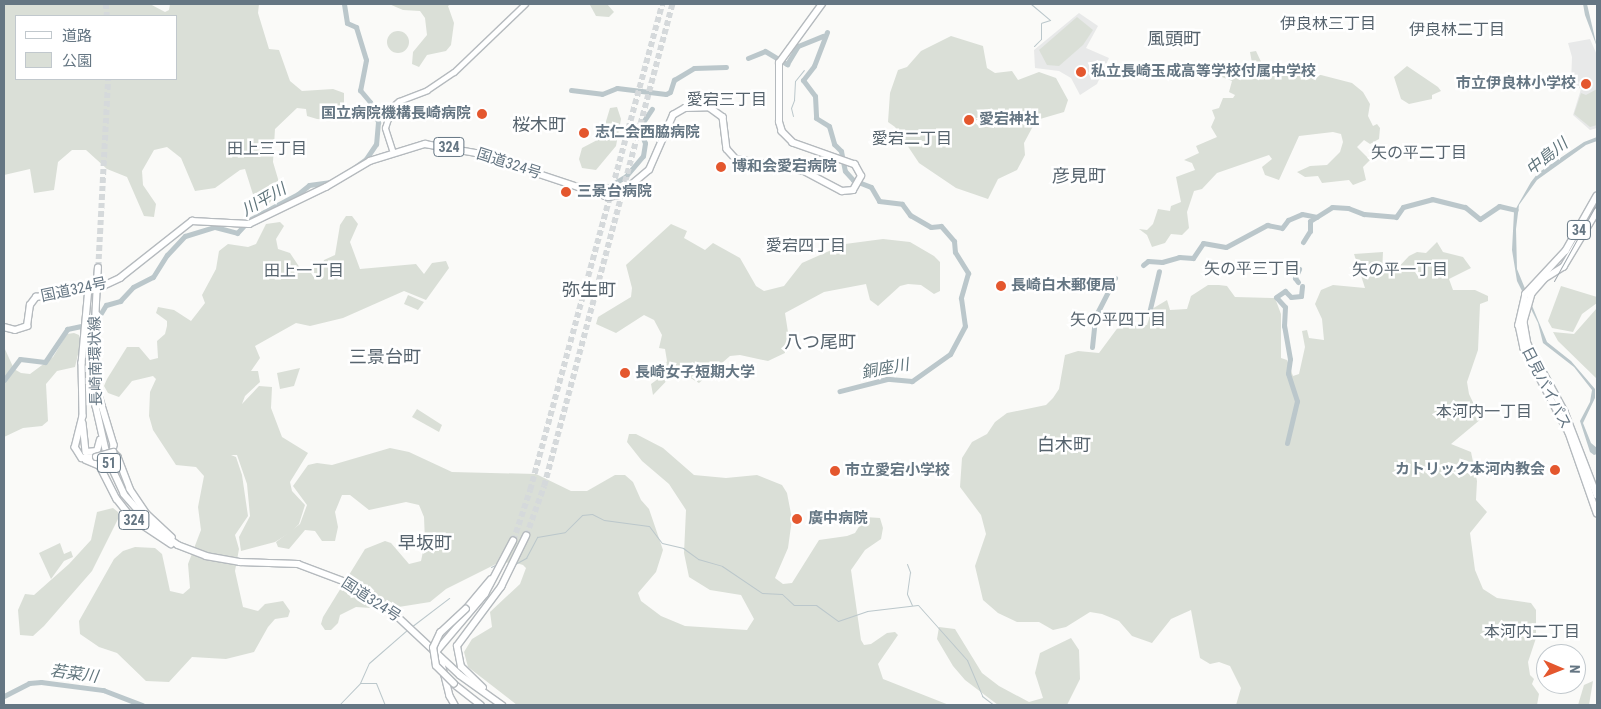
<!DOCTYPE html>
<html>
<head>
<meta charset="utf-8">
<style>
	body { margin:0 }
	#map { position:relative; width:1601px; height:709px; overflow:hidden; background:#fafaf8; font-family:"Roboto Condensed","Noto Sans JP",sans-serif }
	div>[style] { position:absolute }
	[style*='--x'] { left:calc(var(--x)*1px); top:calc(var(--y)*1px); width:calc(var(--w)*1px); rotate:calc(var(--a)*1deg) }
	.built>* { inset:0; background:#e8e9e9 }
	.green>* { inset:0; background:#dadfd7 }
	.round { border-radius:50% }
	.water>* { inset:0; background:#bbc7cb }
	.stream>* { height:1px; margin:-0.5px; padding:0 0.5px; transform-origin:0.5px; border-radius:0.5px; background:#bbc7cb }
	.river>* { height:5px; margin:-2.5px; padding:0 2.5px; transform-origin:2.5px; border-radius:2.5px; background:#bbc7cb }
	.highway-tunnel>* { height:5.5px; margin-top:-2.75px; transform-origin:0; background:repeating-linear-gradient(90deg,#d5d9db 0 5.5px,transparent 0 8.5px) }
	.roads { filter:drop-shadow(1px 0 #b5babe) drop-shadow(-1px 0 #b5babe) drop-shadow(0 1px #b5babe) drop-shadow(0 -1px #b5babe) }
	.major>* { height:4.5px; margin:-2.25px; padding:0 2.25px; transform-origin:2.25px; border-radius:2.25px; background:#fff }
	.highway>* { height:5.5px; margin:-2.75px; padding:0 2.75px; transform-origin:2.75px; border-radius:2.75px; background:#fff }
	.tram>* { height:1px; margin:-0.5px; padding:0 0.5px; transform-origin:0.5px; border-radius:0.5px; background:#a2aab0 }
	.bridges { filter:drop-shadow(1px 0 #b4b9bd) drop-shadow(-1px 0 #b4b9bd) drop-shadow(0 1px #b4b9bd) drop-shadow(0 -1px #b4b9bd) }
	.highway-bridge>* { height:5.5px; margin:-2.75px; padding:0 2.75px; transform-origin:2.75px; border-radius:2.75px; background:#fff }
	.dots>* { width:14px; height:14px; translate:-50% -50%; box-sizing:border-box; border:2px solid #fff; border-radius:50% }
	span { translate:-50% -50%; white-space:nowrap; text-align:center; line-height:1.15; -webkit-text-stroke:5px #fff; paint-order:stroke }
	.shield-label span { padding:1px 4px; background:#fff; border:1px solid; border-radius:4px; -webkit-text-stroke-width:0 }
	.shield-label { font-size:14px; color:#657683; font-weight:700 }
	.poi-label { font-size:15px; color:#657683; font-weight:700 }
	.left { translate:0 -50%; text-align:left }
	.right { translate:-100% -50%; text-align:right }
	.street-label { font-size:15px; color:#657683 }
	.neighbourhood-label { font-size:16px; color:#57646e }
	.water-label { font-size:16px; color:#60757c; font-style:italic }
	.quarter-label { font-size:18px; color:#57646e }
	.frame { position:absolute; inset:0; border:5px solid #657683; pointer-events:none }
	.legend { position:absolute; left:15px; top:15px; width:162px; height:65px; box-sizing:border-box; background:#fff; border:1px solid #c1c8cd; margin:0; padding:6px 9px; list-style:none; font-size:15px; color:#657683 }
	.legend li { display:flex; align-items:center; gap:10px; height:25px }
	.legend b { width:25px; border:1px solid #c1c8cd }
	.north { position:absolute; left:1536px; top:644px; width:50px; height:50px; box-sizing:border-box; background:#fff; border:1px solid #c1c8cd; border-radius:50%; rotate:91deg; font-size:14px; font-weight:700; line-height:20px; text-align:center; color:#657683 }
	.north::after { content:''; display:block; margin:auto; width:18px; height:22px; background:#e4572e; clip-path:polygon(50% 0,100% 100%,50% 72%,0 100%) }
</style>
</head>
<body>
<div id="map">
	<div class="built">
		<i style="clip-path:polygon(1079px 13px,1098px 26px,1086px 48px,1109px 58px,1097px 84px,1080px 95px,1071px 78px,1059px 71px,1035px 68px,1034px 50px)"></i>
		<i style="clip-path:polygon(1590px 39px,1597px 55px,1597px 128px,1590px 130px,1573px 115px,1581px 89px,1571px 84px,1572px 57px,1568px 43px)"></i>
	</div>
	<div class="green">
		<i style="clip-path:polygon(evenodd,4px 4px,150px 4px,165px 12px,169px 10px,170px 4px,259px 4px,258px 13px,269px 49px,279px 50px,290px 81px,302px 91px,333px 89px,344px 93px,344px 106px,330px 120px,317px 119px,307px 116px,306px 109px,297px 108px,275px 129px,273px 162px,281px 189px,279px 197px,269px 203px,256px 204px,245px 169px,240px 170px,215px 188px,195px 191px,181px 158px,167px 147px,154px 150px,142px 171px,143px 185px,156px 204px,154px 217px,144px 216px,127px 177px,107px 169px,86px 150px,72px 150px,58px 162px,54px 190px,34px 193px,30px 169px,4px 175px,4px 4px,16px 16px,176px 16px,176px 79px,16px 79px,16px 16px)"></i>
		<i style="clip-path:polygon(389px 4px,451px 4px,448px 6px,454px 23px,451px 45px,446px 51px,427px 55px,419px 67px,412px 64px,413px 52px,427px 35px,425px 18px,420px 11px,403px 10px)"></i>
		<i style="clip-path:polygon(607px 4px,614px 12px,609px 17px,596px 16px,590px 5px)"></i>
		<i style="clip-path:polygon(1077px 17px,1093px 30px,1083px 45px,1059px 66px,1047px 65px,1039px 50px)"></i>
		<i class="round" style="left:387px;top:31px;width:22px;height:22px"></i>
		<i style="clip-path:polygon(951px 36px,983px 46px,987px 68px,995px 73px,1012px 71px,1018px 80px,1039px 72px,1056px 78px,1068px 100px,1064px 112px,1040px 119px,1032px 128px,1024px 143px,1025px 155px,1017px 170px,998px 179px,988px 199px,956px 188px,919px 163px,895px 127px,888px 122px,890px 93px,898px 70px,907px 67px,921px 51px)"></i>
		<i style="clip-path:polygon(1256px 51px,1263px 66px,1284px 74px,1321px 75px,1352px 83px,1363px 92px,1370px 104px,1368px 116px,1373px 126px,1377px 124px,1380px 128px,1379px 139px,1370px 144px,1364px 140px,1357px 147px,1370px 160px,1363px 167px,1366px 180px,1353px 185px,1349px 180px,1322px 183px,1318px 176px,1305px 177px,1297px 172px,1310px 166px,1327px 165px,1340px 152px,1343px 142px,1341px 134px,1333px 132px,1299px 136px,1279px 180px,1265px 175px,1262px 167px,1272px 159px,1269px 155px,1217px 173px,1202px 189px,1194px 191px,1187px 212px,1189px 228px,1182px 235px,1171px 234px,1165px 243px,1152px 247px,1147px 235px,1139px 229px,1147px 230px,1153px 224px,1158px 209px,1170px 211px,1171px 206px,1181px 202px,1176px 177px,1195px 170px,1192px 163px,1184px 160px,1199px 153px,1196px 146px,1217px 137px,1211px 127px,1215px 118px,1212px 110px,1219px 108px,1223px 98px,1233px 98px,1235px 95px,1229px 92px,1232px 81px,1222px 77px,1230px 65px,1246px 69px,1252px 63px,1250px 52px)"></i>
		<i style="clip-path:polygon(1407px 66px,1438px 87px,1441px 91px,1432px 95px,1432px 99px,1409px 104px,1401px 99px,1394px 77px)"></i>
		<i style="clip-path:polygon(1597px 89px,1597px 125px,1590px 127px,1574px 114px,1581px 93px,1586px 95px)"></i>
		<i style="clip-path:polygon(617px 107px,621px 119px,616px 146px,596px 170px,582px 168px,579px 159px,582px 148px,601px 138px,610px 108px)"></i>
		<i style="clip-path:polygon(346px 216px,352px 216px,358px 224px,350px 242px,360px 269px,416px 264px,424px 274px,432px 263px,446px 261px,449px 268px,426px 300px,404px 291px,343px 318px,310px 326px,296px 323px,255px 346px,260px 358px,251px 371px,258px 371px,260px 382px,245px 396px,242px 404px,259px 386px,272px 387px,271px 408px,282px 437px,308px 453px,290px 482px,292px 491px,305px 505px,299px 524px,291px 532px,275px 542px,241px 551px,239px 537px,250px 516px,247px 484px,237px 455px,231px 455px,236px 457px,242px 475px,248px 516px,235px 535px,239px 549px,235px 571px,243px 607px,258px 611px,265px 604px,283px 601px,290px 611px,288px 617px,275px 619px,268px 627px,254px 652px,226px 659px,192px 657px,169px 682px,146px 681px,117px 653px,99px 647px,80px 634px,79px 621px,114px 559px,123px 551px,135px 547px,155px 548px,162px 554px,170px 591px,183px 594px,190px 588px,188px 564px,201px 530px,198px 507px,204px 476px,196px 467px,176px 465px,153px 430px,149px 416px,150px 392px,156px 379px,153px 376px,132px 381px,119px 397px,108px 393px,104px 386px,107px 379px,127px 347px,139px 347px,150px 360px,158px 358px,157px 341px,165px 334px,167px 326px,167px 321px,156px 313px,158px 307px,174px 310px,191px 321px,205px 303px,202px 295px,216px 269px,219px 251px,228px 244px,248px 247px,256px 244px,266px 224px,280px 222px,284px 226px,276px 239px,278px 249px,290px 253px,300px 268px,321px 268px,324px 260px,335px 255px,340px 225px)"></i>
		<i style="clip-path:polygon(671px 224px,687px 231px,684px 238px,705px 250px,713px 243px,740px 258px,756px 286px,764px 291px,784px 286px,802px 263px,845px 244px,883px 239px,910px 242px,934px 256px,940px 262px,940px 291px,934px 294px,921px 285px,908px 284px,900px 286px,878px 306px,870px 300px,866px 284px,824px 292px,785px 313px,790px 345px,787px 352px,768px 361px,740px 355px,730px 356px,699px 383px,677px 370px,653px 395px,651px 384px,662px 376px,667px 361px,665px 349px,659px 348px,662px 335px,654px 320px,644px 315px,616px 333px,596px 324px,598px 317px,631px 297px,632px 288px,626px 265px)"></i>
		<i style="clip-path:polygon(1437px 242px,1443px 252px,1463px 257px,1471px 268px,1449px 279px,1453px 290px,1475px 290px,1488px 296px,1488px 301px,1480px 304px,1478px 350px,1467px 382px,1469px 394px,1481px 419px,1451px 444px,1471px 452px,1477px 481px,1476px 500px,1487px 512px,1470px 533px,1475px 570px,1483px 589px,1497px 598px,1531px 603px,1536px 610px,1536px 638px,1528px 662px,1530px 675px,1534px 679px,1532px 684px,1539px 694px,1537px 705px,1236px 705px,1241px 688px,1230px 666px,1219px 662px,1210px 664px,1200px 658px,1191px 610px,1171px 619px,1152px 643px,1132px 636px,1119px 621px,1102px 614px,1090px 612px,1066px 627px,1053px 630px,1039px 622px,1017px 622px,998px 613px,983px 600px,975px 566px,986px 534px,981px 515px,960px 487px,962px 458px,972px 442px,987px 434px,995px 422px,1007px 413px,1046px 405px,1053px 398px,1059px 389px,1065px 355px,1078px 351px,1099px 353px,1119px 326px,1147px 325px,1152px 309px,1167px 300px,1170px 310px,1187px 309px,1191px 296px,1208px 285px,1219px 285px,1227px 286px,1235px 297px,1275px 298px,1281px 314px,1281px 358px,1287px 360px,1293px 376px,1299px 374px,1305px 347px,1302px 331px,1307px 330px,1309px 338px,1324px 340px,1322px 319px,1315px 304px,1321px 290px,1333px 285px,1365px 288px,1354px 254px,1383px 252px,1382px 273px,1393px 273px,1409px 256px,1417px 252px,1426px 253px)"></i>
		<i style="clip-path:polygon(1561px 286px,1597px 297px,1597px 303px,1582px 314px,1573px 332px,1552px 328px,1548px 321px)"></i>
		<i style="clip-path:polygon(408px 295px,424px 302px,418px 310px,404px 304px)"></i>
		<i style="clip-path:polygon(1597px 308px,1597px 379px,1558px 341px,1553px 332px,1574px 334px)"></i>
		<i style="clip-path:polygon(74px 333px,79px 335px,81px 342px,75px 367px,57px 371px,46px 384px,48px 421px,42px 426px,23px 428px,4px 437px,4px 347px,14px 369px,21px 373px,30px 374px,53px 357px,67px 334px)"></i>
		<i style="clip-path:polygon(300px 368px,294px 386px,280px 389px,277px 373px)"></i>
		<i style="clip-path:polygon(417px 409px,442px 425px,439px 432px,412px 417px)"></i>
		<i style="clip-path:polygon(629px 434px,636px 434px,663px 448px,694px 475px,726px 478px,757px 475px,782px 485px,787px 493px,792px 519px,788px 548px,775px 578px,783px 584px,792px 583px,819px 540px,847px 536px,855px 533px,865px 517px,880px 518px,883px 528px,881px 539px,865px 550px,851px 570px,861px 640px,864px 645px,871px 644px,887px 633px,895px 632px,898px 635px,878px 664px,883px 679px,949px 705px,517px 705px,468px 667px,464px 652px,472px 639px,492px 627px,490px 612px,520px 584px,526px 568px,523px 565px,513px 562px,496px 564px,446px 589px,430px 602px,386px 609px,356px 607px,340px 615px,338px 623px,331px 630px,325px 630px,321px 624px,323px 617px,365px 549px,385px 541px,391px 543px,409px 564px,421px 561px,425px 542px,424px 517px,419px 505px,406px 502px,369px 510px,350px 495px,342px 495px,335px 512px,338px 527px,335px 541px,322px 541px,315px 531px,305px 530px,289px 549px,278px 547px,276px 542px,300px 524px,307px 505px,293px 486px,308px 465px,317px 463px,332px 465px,390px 448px,409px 452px,452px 472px,536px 474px,571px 491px,587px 491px,615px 475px,625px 475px,633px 482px,641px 500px,649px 509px,663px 550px,656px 572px,638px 593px,641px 601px,661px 616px,685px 626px,747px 630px,754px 619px,741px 595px,710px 590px,689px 577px,684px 553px,686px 510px,669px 484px,642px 461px,627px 442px)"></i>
		<i style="clip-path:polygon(113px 508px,118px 512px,118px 519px,92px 571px,44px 626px,33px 636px,20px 635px,18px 610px,25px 594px,34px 595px,69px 564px,91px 540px,97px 512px)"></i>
		<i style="clip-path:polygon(60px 543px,64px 554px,71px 551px,73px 557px,64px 561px,51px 579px,39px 553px)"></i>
		<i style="clip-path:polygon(939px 627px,955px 629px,982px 673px,999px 686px,1029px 702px,1043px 698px,1035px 673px,1040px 653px,1071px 638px,1079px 650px,1080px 679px,1067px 705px,998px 705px,965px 680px,953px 666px,937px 639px)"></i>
		<i style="clip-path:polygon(1593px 681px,1589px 705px,1578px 705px,1584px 685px)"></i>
	</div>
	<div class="water">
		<i style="clip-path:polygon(1583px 4px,1587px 4px,1597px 47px,1585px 15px)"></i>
		<i style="clip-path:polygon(1597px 137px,1597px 141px,1586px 145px,1537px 180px,1519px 205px,1516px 229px,1517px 269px,1547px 342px,1571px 361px,1595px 389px,1595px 398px,1583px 423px,1591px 443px,1597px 448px,1597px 454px,1594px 455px,1590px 452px,1580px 421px,1590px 402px,1592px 390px,1574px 367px,1543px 343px,1538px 323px,1517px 281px,1512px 250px,1514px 212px,1531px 182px,1538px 173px,1584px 142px)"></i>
	</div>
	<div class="stream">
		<i style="--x:1031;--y:4;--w:25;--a:40"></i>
		<i style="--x:1050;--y:20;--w:9;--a:162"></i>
		<i style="--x:1041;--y:23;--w:16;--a:90"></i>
		<i style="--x:1041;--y:39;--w:10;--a:135"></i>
		<i style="--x:793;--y:116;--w:8;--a:-104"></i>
		<i style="--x:791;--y:108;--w:9;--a:-69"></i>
		<i style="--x:794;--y:100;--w:19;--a:-87"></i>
		<i style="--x:795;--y:81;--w:14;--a:-51"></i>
		<i style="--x:515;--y:564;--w:13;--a:-29"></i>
		<i style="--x:526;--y:558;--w:24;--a:-62"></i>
		<i style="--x:537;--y:537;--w:28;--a:-10"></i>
		<i style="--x:565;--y:532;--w:24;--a:-45"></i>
		<i style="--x:582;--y:515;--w:10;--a:-6"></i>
		<i style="--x:592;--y:514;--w:13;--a:27"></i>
		<i style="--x:604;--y:520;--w:45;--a:7.6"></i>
		<i style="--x:649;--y:526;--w:21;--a:53"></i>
		<i style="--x:662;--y:543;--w:22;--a:13"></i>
		<i style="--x:683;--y:548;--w:19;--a:36"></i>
		<i style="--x:698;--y:559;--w:25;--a:16"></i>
		<i style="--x:722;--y:566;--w:48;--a:34"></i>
		<i style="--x:762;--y:593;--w:20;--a:3"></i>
		<i style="--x:782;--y:594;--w:16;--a:43"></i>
		<i style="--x:794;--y:605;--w:22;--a:0"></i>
		<i style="--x:816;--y:605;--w:27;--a:36"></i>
		<i style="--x:838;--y:621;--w:31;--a:-19"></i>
		<i style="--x:867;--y:611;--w:51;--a:-6.7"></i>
		<i style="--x:918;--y:605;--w:74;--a:48.3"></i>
		<i style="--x:967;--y:660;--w:39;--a:67"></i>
		<i style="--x:982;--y:696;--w:15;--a:37"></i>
		<i style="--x:907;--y:564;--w:9;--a:69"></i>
		<i style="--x:910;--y:572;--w:22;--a:98"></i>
		<i style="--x:907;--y:594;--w:12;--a:66"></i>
		<i style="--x:491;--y:567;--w:4;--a:-27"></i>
		<i style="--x:411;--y:627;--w:48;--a:-37.3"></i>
		<i style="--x:360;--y:683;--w:16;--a:0"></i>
		<i style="--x:376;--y:683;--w:24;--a:68"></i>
		<i style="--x:339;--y:705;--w:30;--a:-46"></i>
		<i style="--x:360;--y:683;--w:22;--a:-66"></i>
		<i style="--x:369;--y:663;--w:52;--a:-41.1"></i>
	</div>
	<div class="river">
		<i style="--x:344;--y:4;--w:19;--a:81"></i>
		<i style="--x:347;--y:23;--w:10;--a:24"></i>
		<i style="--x:356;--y:27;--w:34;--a:73"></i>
		<i style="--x:366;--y:60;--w:31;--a:101"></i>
		<i style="--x:360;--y:90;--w:16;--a:50"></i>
		<i style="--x:370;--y:102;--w:22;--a:68"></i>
		<i style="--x:378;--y:122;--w:22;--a:95"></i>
		<i style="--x:376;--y:144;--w:18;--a:124"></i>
		<i style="--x:366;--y:159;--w:14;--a:144"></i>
		<i style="--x:827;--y:32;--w:36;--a:111"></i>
		<i style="--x:814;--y:66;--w:18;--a:128"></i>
		<i style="--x:803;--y:80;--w:20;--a:53"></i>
		<i style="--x:815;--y:96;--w:22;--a:87"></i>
		<i style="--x:816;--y:118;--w:15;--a:32"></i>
		<i style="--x:829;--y:126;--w:19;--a:74"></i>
		<i style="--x:834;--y:144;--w:10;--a:45"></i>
		<i style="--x:841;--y:151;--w:20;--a:79"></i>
		<i style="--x:845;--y:171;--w:12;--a:48"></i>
		<i style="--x:853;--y:180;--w:19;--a:21"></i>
		<i style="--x:871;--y:187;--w:16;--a:60"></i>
		<i style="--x:879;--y:201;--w:23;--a:7"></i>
		<i style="--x:902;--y:204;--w:14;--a:54"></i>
		<i style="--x:910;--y:215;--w:24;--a:30"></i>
		<i style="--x:931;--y:227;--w:10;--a:-6"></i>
		<i style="--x:941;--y:226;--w:20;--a:49"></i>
		<i style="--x:954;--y:241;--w:11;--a:85"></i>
		<i style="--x:955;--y:252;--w:25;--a:58"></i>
		<i style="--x:968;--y:273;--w:26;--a:106"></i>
		<i style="--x:961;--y:298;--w:28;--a:82"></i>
		<i style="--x:965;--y:326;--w:32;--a:118"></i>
		<i style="--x:950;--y:354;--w:47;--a:144.6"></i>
		<i style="--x:912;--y:381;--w:25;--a:-175"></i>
		<i style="--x:887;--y:379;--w:49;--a:165.7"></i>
		<i style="--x:748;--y:58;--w:18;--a:-22"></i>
		<i style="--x:765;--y:51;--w:26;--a:31"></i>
		<i style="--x:787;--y:64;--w:21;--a:-59"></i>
		<i style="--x:798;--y:46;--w:27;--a:-22"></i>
		<i style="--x:571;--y:90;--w:31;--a:7"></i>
		<i style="--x:602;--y:94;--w:16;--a:-22"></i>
		<i style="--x:617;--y:88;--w:49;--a:7"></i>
		<i style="--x:666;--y:94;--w:4;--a:-27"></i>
		<i style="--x:670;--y:92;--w:13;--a:-72"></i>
		<i style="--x:674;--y:80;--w:23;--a:-31"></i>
		<i style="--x:694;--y:68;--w:32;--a:-2"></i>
		<i style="--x:599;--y:186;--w:9;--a:6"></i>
		<i style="--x:608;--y:187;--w:21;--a:-31"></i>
		<i style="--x:626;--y:176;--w:26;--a:-50"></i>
		<i style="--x:643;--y:156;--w:13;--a:-81"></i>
		<i style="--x:645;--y:143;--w:16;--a:-112"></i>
		<i style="--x:639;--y:128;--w:23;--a:-56"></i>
		<i style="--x:1303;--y:242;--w:13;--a:-58"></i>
		<i style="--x:1310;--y:231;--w:10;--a:-90"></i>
		<i style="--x:1310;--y:221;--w:26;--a:-32"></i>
		<i style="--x:1332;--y:207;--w:16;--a:4"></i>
		<i style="--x:1348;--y:208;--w:17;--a:21"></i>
		<i style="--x:1364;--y:214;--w:32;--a:5"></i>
		<i style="--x:1396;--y:217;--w:12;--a:-55"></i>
		<i style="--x:1403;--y:207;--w:30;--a:-15"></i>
		<i style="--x:1432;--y:199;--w:34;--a:14"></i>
		<i style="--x:1465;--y:207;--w:19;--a:39"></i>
		<i style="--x:1480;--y:219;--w:23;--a:-34"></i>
		<i style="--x:1499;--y:206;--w:17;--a:13"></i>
		<i style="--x:1143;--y:265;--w:6;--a:-39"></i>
		<i style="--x:1148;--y:261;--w:14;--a:4"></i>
		<i style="--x:1162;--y:262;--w:18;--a:-16"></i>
		<i style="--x:1179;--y:257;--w:14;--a:4"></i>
		<i style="--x:1193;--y:258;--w:18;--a:-56"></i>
		<i style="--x:1203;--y:243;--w:23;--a:10"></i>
		<i style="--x:1226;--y:247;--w:47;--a:-28.2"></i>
		<i style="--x:1267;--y:225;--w:15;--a:11"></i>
		<i style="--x:1282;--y:228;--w:10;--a:-53"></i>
		<i style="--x:1288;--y:220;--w:15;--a:-23"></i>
		<i style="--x:1302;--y:214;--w:15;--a:11"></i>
		<i style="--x:1298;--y:282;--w:5;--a:-127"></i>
		<i style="--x:1295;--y:278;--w:10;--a:-66"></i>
		<i style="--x:1149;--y:313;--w:43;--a:-76.6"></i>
		<i style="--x:1092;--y:347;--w:30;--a:-84"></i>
		<i style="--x:1095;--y:317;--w:44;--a:-62.9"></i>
		<i style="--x:4;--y:380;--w:26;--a:-53"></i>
		<i style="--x:20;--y:359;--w:25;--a:7"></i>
		<i style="--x:45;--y:362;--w:40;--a:-56"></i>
		<i style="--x:67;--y:329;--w:29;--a:-12"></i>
		<i style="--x:95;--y:323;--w:21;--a:-59"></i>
		<i style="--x:106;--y:305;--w:15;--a:-16"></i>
		<i style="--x:120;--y:301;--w:19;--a:-47"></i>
		<i style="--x:133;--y:287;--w:22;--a:-27"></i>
		<i style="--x:153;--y:277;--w:26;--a:-58"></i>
		<i style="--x:167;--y:255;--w:26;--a:-47"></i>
		<i style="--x:185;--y:236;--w:31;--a:-17"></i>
		<i style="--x:215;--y:227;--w:23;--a:15"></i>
		<i style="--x:237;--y:233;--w:18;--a:-47"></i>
		<i style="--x:249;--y:220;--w:55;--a:-28"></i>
		<i style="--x:298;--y:194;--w:14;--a:-39"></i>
		<i style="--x:309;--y:185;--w:22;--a:-8"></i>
		<i style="--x:1287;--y:443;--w:43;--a:-76.6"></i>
		<i style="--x:1297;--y:401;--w:29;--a:-108"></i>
		<i style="--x:1288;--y:373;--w:14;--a:-82"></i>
		<i style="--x:1290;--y:359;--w:34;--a:-100"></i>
		<i style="--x:1284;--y:326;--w:19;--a:-87"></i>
		<i style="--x:1285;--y:307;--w:13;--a:-132"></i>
		<i style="--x:1276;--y:297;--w:11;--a:-34"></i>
		<i style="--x:1285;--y:291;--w:8;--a:45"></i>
		<i style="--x:1291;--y:297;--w:10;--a:-6"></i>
		<i style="--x:1301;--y:296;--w:10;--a:-84"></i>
		<i style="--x:4;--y:696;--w:28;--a:-27"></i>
		<i style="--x:29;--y:683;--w:12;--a:-5"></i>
		<i style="--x:41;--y:682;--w:63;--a:7.4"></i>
		<i style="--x:103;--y:690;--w:42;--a:21"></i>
	</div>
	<div class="highway-tunnel">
		<i style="--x:106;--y:4;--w:12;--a:85"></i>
		<i style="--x:98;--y:268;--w:189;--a:-87"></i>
		<i style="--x:526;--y:536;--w:53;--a:-70.2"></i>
		<i style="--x:544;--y:486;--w:499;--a:-75.1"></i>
		<i style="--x:513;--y:541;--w:54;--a:-71.6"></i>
		<i style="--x:530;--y:490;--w:504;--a:-74.8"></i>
	</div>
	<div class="roads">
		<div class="major">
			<i style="--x:393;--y:153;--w:26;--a:-108"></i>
			<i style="--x:385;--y:128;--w:22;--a:-72"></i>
			<i style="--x:392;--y:107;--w:9;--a:-41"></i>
			<i style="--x:399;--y:101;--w:30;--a:-21"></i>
			<i style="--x:427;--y:90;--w:32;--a:-34"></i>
			<i style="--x:454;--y:72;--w:98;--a:-43.8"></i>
		</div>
		<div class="highway">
			<i style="--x:1597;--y:196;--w:63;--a:119.4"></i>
			<i style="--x:1566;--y:251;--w:59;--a:132.9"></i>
			<i style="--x:1526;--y:294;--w:32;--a:103"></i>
			<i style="--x:1519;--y:325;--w:24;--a:78"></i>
			<i style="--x:1524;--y:348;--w:96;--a:62.1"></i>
			<i style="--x:1569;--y:433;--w:85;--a:70.7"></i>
			<i style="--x:1597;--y:212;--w:64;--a:121"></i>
			<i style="--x:1564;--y:267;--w:22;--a:148"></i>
			<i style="--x:1545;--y:279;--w:20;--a:131"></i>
			<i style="--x:1532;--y:294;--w:29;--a:106"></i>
			<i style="--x:1524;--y:322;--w:22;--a:80"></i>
			<i style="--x:1528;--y:344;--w:77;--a:61.4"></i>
			<i style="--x:1565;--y:412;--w:89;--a:68.9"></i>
			<i style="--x:97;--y:281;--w:13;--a:-86"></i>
			<i style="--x:89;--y:288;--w:75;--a:95.3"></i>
			<i style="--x:82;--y:363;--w:53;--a:88.9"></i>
			<i style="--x:83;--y:416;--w:32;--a:104"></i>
			<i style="--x:75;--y:447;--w:13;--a:58"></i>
			<i style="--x:82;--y:458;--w:14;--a:-4"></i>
			<i style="--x:4;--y:327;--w:11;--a:15"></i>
			<i style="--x:15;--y:330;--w:13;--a:-18"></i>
			<i style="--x:27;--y:326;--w:21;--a:-82"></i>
			<i style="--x:30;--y:305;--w:10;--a:-53"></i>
			<i style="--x:36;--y:297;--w:68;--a:-9.3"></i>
			<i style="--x:103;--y:286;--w:19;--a:-25"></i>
			<i style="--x:120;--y:278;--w:92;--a:-38.4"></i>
			<i style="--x:192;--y:221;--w:57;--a:3"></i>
			<i style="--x:249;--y:224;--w:85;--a:-25.7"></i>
			<i style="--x:326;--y:187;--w:51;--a:-30.6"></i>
			<i style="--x:370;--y:161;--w:58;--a:-17.2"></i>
			<i style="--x:425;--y:144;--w:52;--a:10"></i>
			<i style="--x:476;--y:153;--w:139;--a:18.4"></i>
			<i style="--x:608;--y:197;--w:11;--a:-10"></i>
			<i style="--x:619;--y:195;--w:39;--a:-40"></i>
			<i style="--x:649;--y:170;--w:60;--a:-66.4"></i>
			<i style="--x:673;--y:115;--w:14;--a:-30"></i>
			<i style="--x:685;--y:108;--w:24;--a:-2"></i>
			<i style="--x:709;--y:107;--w:17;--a:36"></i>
			<i style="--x:723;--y:117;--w:32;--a:83"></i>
			<i style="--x:727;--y:149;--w:13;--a:48"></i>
			<i style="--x:736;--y:159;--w:69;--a:10"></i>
			<i style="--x:804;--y:171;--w:43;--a:27.8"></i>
			<i style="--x:842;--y:191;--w:11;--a:-5"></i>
			<i style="--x:853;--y:190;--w:16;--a:-60"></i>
			<i style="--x:861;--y:176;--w:13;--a:-119"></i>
			<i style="--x:855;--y:165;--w:66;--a:-160.5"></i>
			<i style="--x:793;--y:143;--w:16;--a:-135"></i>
			<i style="--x:782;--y:132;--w:10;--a:-107"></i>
			<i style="--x:779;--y:122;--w:59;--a:-90"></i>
			<i style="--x:779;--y:63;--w:73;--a:-53.9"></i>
			<i style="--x:94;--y:345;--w:61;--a:88.1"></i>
			<i style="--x:96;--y:406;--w:54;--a:77.2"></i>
			<i style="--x:108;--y:459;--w:38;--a:65"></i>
			<i style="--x:124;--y:494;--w:45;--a:48.6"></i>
			<i style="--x:154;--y:528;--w:29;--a:35"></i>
			<i style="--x:178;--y:545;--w:30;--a:21"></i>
			<i style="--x:206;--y:556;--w:35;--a:10"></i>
			<i style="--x:240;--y:562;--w:58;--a:2"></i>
			<i style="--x:298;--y:564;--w:57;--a:20.7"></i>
			<i style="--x:351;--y:584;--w:56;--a:34.8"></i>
			<i style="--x:397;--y:616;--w:86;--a:43.1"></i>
			<i style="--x:460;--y:675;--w:52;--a:35.5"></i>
			<i style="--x:98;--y:392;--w:55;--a:73.2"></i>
			<i style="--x:114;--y:445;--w:7;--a:98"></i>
			<i style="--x:113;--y:452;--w:7;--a:45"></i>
			<i style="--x:118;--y:457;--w:34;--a:69"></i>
			<i style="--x:130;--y:489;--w:30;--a:56"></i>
			<i style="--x:147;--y:514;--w:34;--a:43"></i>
			<i style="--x:83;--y:423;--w:29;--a:84"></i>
			<i style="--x:86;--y:452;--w:11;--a:-5"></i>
			<i style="--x:97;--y:451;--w:11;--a:-75"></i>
			<i style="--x:86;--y:460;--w:15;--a:23"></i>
			<i style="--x:100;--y:466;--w:37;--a:63"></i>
			<i style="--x:117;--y:499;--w:24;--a:52"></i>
			<i style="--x:132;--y:518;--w:47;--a:33.7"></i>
			<i style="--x:466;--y:609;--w:38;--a:-50"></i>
			<i style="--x:436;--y:652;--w:76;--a:-49.8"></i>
			<i style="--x:485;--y:594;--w:60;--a:-62.2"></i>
			<i style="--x:441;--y:660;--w:37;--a:76"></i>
			<i style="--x:450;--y:696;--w:10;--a:61"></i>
			<i style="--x:454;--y:684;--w:34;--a:38"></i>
			<i style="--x:483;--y:688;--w:30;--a:-136"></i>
			<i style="--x:461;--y:667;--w:21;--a:-101"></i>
			<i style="--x:457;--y:646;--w:74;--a:-53.3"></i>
			<i style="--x:501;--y:587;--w:57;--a:-63.9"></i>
		</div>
	</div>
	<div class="tram">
		<i style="--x:1554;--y:281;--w:89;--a:-61.1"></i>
	</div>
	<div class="bridges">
		<div class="highway-bridge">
			<i style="--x:94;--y:345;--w:64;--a:-87.3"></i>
			<i style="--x:96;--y:457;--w:18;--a:-16"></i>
			<i style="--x:454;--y:684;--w:25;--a:-135"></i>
			<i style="--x:436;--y:666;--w:18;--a:-99"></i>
			<i style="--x:433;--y:648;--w:17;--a:-65"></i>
			<i style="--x:440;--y:633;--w:35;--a:-43"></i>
		</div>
	</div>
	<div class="dots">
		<i style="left:1081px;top:72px;background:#e4572e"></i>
		<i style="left:1586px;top:84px;background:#e4572e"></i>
		<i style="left:482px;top:114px;background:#e4572e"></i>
		<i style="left:969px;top:120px;background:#e4572e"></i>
		<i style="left:584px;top:133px;background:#e4572e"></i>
		<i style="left:721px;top:167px;background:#e4572e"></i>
		<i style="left:566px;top:192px;background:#e4572e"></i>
		<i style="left:1001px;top:286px;background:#e4572e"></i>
		<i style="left:625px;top:373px;background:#e4572e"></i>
		<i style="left:1555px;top:470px;background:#e4572e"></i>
		<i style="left:835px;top:471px;background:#e4572e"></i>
		<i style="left:797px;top:519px;background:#e4572e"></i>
	</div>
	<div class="shield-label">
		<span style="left:449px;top:147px">324</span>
		<span style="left:1579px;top:230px">34</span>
		<span style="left:109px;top:463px">51</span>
		<span style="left:134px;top:520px">324</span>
	</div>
	<div class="poi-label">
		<span class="left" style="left:1091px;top:72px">私立長崎玉成高等学校付属中学校</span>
		<span class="right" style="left:1576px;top:84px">市立伊良林小学校</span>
		<span class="right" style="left:471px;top:114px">国立病院機構長崎病院</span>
		<span class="left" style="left:979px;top:120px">愛宕神社</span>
		<span class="left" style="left:595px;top:133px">志仁会西脇病院</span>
		<span class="left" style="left:732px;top:167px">博和会愛宕病院</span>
		<span class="left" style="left:577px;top:192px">三景台病院</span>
		<span class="left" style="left:1011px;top:286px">長崎白木郵便局</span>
		<span class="left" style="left:635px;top:373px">長崎女子短期大学</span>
		<span class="right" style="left:1545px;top:470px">カトリック本河内教会</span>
		<span class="left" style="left:845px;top:471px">市立愛宕小学校</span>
		<span class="left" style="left:808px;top:519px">廣中病院</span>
	</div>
	<div class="street-label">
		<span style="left:509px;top:164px;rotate:18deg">国道324号</span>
		<span style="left:74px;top:290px;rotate:-12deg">国道324号</span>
		<span style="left:96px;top:361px;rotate:-91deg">長崎南環状線</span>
		<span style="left:1546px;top:388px;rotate:63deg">日見バイパス</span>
		<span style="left:371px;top:600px;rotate:33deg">国道324号</span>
	</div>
	<div class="neighbourhood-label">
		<span style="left:1328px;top:24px">伊良林三丁目</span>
		<span style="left:1457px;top:30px">伊良林二丁目</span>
		<span style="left:727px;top:100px">愛宕三丁目</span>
		<span style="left:912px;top:139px">愛宕二丁目</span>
		<span style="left:267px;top:149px">田上三丁目</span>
		<span style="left:1419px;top:153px">矢の平二丁目</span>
		<span style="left:806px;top:246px">愛宕四丁目</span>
		<span style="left:1252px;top:269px">矢の平三丁目</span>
		<span style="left:1400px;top:270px">矢の平一丁目</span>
		<span style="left:304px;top:271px">田上一丁目</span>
		<span style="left:1118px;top:320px">矢の平四丁目</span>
		<span style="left:1484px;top:412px">本河内一丁目</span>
		<span style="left:1532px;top:632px">本河内二丁目</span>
	</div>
	<div class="water-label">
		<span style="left:1547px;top:157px;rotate:-39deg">中島川</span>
		<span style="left:264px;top:200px;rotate:-30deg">川平川</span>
		<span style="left:885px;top:369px;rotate:-10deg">銅座川</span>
		<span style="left:74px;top:674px;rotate:8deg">若菜川</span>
	</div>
	<div class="quarter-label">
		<span style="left:1174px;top:39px">風頭町</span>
		<span style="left:539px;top:125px">桜木町</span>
		<span style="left:1079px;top:176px">彦見町</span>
		<span style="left:589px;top:290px">弥生町</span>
		<span style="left:820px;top:342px">八つ尾町</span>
		<span style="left:385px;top:357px">三景台町</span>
		<span style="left:1064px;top:445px">白木町</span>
		<span style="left:425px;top:543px">早坂町</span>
	</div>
	<div class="frame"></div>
	<ul class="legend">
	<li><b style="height:6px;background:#fff"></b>道路</li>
	<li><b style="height:14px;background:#dadfd7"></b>公園</li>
	</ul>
	<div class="north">N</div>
</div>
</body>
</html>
